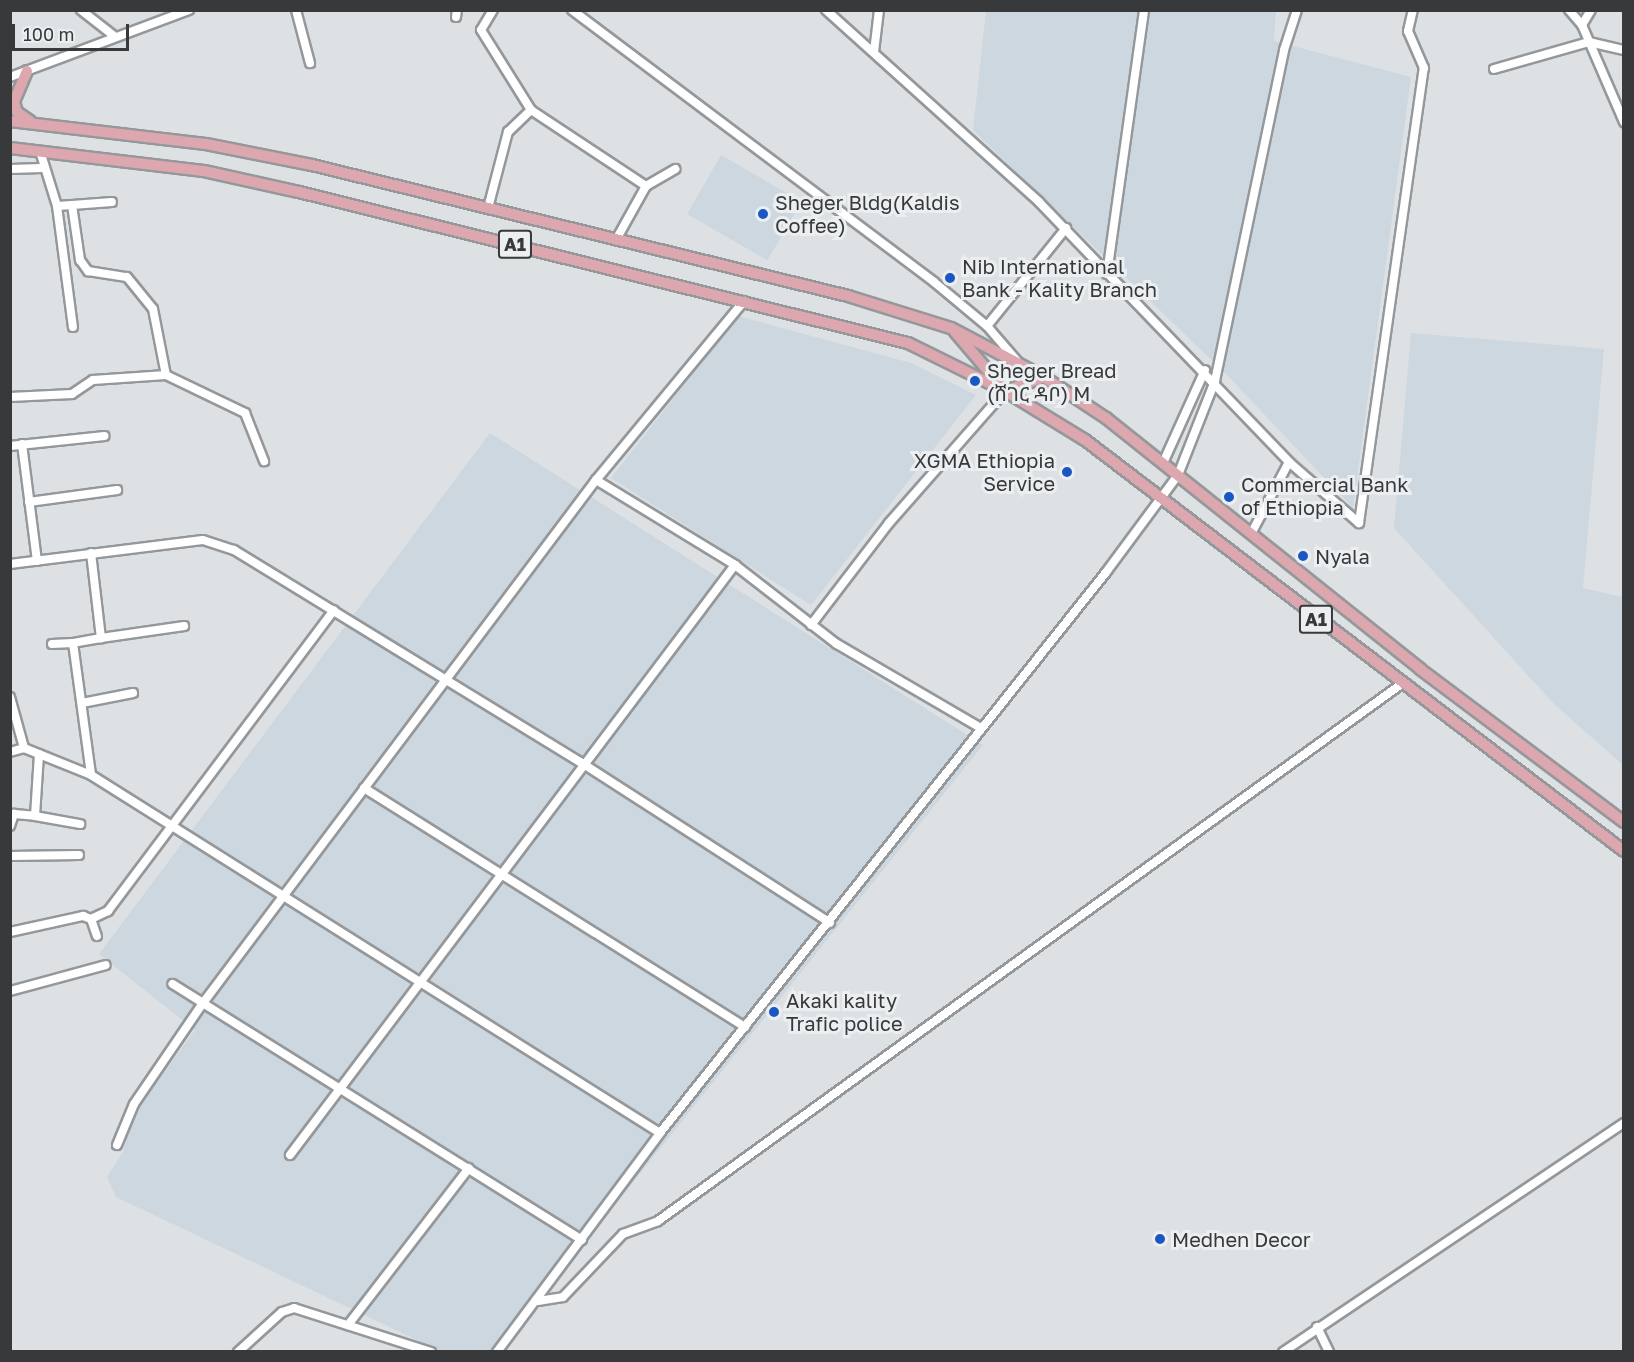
<!DOCTYPE html>
<html>
<head>
<meta charset="utf-8">
<style>
	body { margin:0 }
	#map { position:relative; width:1634px; height:1362px; overflow:hidden; background:#dee1e4; font-family:"Golos Text","Noto Sans Ethiopic",sans-serif }
	div>[style] { position:absolute }
	[style*='--x'] { left:calc(var(--x)*1px); top:calc(var(--y)*1px); width:calc(var(--w)*1px); rotate:calc(var(--a)*1deg) }
	.built>* { inset:0; background:#cdd7df; transform-origin:0 0 }
	.roads { filter:drop-shadow(2px 0 #95989b) drop-shadow(-2px 0 #95989b) drop-shadow(0 2px #95989b) drop-shadow(0 -2px #95989b) }
	.minor>* { height:8px; margin:-4px; padding:0 4px; transform-origin:4px; border-radius:4px; background:#fff }
	.major>* { height:10px; margin:-5px; padding:0 5px; transform-origin:5px; border-radius:5px; background:#dda7af }
	.dots>* { width:16px; height:16px; translate:-50% -50%; box-sizing:border-box; border:3px solid #ebeff1; border-radius:50% }
	span { translate:-50% -50%; white-space:nowrap; text-align:center; line-height:1.15; -webkit-text-stroke:6px #ebeff1; paint-order:stroke }
	.shield-label span { padding:2px 4px; background:#ebeff1; border:2px solid; border-radius:4px; -webkit-text-stroke-width:0 }
	.shield-label { font-size:18px; color:#37393a; font-weight:700 }
	.poi-label { font-size:20px; color:#37393a }
	.left { translate:0 -50%; text-align:left }
	.right { translate:-100% -50%; text-align:right }
	.frame { position:absolute; inset:0; border:12px solid #37393a; pointer-events:none }
	.scale { position:absolute; left:12px; top:24px; width:117px; height:27px; box-sizing:border-box; border:3px solid #37393a; border-top:0; padding-left:8px; font-size:18px; line-height:21px; white-space:nowrap; color:#37393a; -webkit-text-stroke:4px #ebeff1; paint-order:stroke }
</style>
</head>
<body>
<div id="map">
	<div class="built">
		<i style="clip-path:polygon(986px 11px,1276px 11px,1274px 41px,1411px 77px,1353px 508px,1226px 374px,973px 130px)"></i>
		<i style="left:721px;top:155px;width:93px;height:68px;rotate:30deg"></i>
		<i style="clip-path:polygon(738px 316px,911px 363px,976px 395px,811px 605px,611px 478px)"></i>
		<i style="clip-path:polygon(1411px 333px,1604px 349px,1583px 588px,1623px 597px,1623px 765px,1554px 704px,1394px 528px)"></i>
		<i style="clip-path:polygon(490px 433px,983px 745px,498px 1351px,440px 1351px,116px 1197px,107px 1177px,123px 1152px,133px 1115px,195px 1030px,99px 954px)"></i>
	</div>
	<div class="roads">
		<div class="minor">
			<i style="--x:81;--y:10;--w:42;--a:38.2"></i>
			<i style="--x:296;--y:10;--w:55;--a:75.2"></i>
			<i style="--x:493;--y:10;--w:23;--a:121"></i>
			<i style="--x:481;--y:30;--w:94;--a:58"></i>
			<i style="--x:531;--y:110;--w:138;--a:33.5"></i>
			<i style="--x:646;--y:186;--w:62;--a:119.1"></i>
			<i style="--x:572;--y:10;--w:453;--a:36.9"></i>
			<i style="--x:934;--y:282;--w:69;--a:39.7"></i>
			<i style="--x:987;--y:326;--w:48;--a:49.3"></i>
			<i style="--x:826;--y:10;--w:287;--a:42"></i>
			<i style="--x:1039;--y:202;--w:361;--a:46.1"></i>
			<i style="--x:1289;--y:462;--w:93;--a:41.1"></i>
			<i style="--x:1569;--y:10;--w:20;--a:49"></i>
			<i style="--x:1582;--y:25;--w:106;--a:66.6"></i>
			<i style="--x:456;--y:17;--w:7;--a:-82"></i>
			<i style="--x:1582;--y:25;--w:17;--a:-59"></i>
			<i style="--x:874;--y:52;--w:42;--a:-83.2"></i>
			<i style="--x:1494;--y:69;--w:99;--a:-15.9"></i>
			<i style="--x:1589;--y:42;--w:36;--a:13"></i>
			<i style="--x:10;--y:77;--w:191;--a:-20.5"></i>
			<i style="--x:40;--y:151;--w:58;--a:72.8"></i>
			<i style="--x:57;--y:206;--w:122;--a:82.5"></i>
			<i style="--x:10;--y:169;--w:32;--a:-2"></i>
			<i style="--x:646;--y:186;--w:34;--a:-30"></i>
			<i style="--x:72;--y:205;--w:40;--a:-4.3"></i>
			<i style="--x:57;--y:206;--w:15;--a:-4"></i>
			<i style="--x:72;--y:205;--w:56;--a:81.7"></i>
			<i style="--x:80;--y:260;--w:14;--a:54"></i>
			<i style="--x:88;--y:271;--w:39;--a:9"></i>
			<i style="--x:127;--y:277;--w:41;--a:50.9"></i>
			<i style="--x:153;--y:309;--w:67;--a:78.9"></i>
			<i style="--x:488;--y:208;--w:79;--a:-75.3"></i>
			<i style="--x:508;--y:132;--w:32;--a:-44"></i>
			<i style="--x:1107;--y:274;--w:267;--a:-82"></i>
			<i style="--x:987;--y:326;--w:126;--a:-51.1"></i>
			<i style="--x:10;--y:397;--w:62;--a:-2.8"></i>
			<i style="--x:72;--y:394;--w:25;--a:-34"></i>
			<i style="--x:93;--y:380;--w:73;--a:-3.9"></i>
			<i style="--x:166;--y:375;--w:88;--a:25.7"></i>
			<i style="--x:245;--y:413;--w:52;--a:68.4"></i>
			<i style="--x:22;--y:444;--w:118;--a:82.7"></i>
			<i style="--x:10;--y:446;--w:95;--a:-6.1"></i>
			<i style="--x:1163;--y:463;--w:102;--a:-65.7"></i>
			<i style="--x:596;--y:480;--w:163;--a:31.4"></i>
			<i style="--x:735;--y:565;--w:129;--a:37.8"></i>
			<i style="--x:837;--y:644;--w:167;--a:30.3"></i>
			<i style="--x:29;--y:502;--w:89;--a:-7.8"></i>
			<i style="--x:1359;--y:523;--w:460;--a:-81.9"></i>
			<i style="--x:1424;--y:68;--w:40;--a:-113.4"></i>
			<i style="--x:1408;--y:31;--w:22;--a:-77"></i>
			<i style="--x:1251;--y:534;--w:81;--a:-62.2"></i>
			<i style="--x:91;--y:553;--w:86;--a:83.3"></i>
			<i style="--x:101;--y:638;--w:28;--a:170"></i>
			<i style="--x:73;--y:643;--w:133;--a:82.2"></i>
			<i style="--x:10;--y:564;--w:194;--a:-7.1"></i>
			<i style="--x:203;--y:540;--w:33;--a:18"></i>
			<i style="--x:234;--y:550;--w:408;--a:31.5"></i>
			<i style="--x:582;--y:763;--w:295;--a:32.8"></i>
			<i style="--x:811;--y:625;--w:128;--a:-52.6"></i>
			<i style="--x:889;--y:523;--w:176;--a:-48.7"></i>
			<i style="--x:101;--y:638;--w:84;--a:-8.2"></i>
			<i style="--x:52;--y:644;--w:21;--a:-3"></i>
			<i style="--x:10;--y:697;--w:53;--a:74.6"></i>
			<i style="--x:82;--y:703;--w:52;--a:-11.1"></i>
			<i style="--x:10;--y:752;--w:15;--a:-16"></i>
			<i style="--x:24;--y:748;--w:72;--a:21.9"></i>
			<i style="--x:91;--y:775;--w:672;--a:32.18"></i>
			<i style="--x:364;--y:788;--w:450;--a:32.1"></i>
			<i style="--x:35;--y:816;--w:46;--a:10.1"></i>
			<i style="--x:10;--y:826;--w:13;--a:-72"></i>
			<i style="--x:14;--y:814;--w:21;--a:5"></i>
			<i style="--x:35;--y:816;--w:62;--a:-86.3"></i>
			<i style="--x:10;--y:856;--w:69;--a:-0.8"></i>
			<i style="--x:91;--y:919;--w:19;--a:-25"></i>
			<i style="--x:108;--y:911;--w:376;--a:-53.1"></i>
			<i style="--x:10;--y:932;--w:75;--a:-12.4"></i>
			<i style="--x:83;--y:916;--w:9;--a:21"></i>
			<i style="--x:91;--y:919;--w:18;--a:71"></i>
			<i style="--x:10;--y:991;--w:99;--a:-15.2"></i>
			<i style="--x:117;--y:1145;--w:44;--a:-67.5"></i>
			<i style="--x:134;--y:1104;--w:122;--a:-55.7"></i>
			<i style="--x:203;--y:1003;--w:36;--a:-148"></i>
			<i style="--x:290;--y:1155;--w:739;--a:-52.98"></i>
			<i style="--x:582;--y:1240;--w:447;--a:-148"></i>
			<i style="--x:203;--y:1003;--w:654;--a:-53.08"></i>
			<i style="--x:596;--y:480;--w:232;--a:-50.4"></i>
			<i style="--x:538;--y:1301;--w:25;--a:-9"></i>
			<i style="--x:563;--y:1297;--w:87;--a:-46.4"></i>
			<i style="--x:623;--y:1234;--w:37;--a:-20"></i>
			<i style="--x:658;--y:1221;--w:915;--a:-35.84"></i>
			<i style="--x:348;--y:1325;--w:198;--a:-52.4"></i>
			<i style="--x:1317;--y:1327;--w:28;--a:64"></i>
			<i style="--x:238;--y:1352;--w:59;--a:-42.3"></i>
			<i style="--x:282;--y:1312;--w:13;--a:-18"></i>
			<i style="--x:294;--y:1308;--w:144;--a:17.8"></i>
			<i style="--x:497;--y:1352;--w:273;--a:-53.3"></i>
			<i style="--x:660;--y:1133;--w:718;--a:-51.5"></i>
			<i style="--x:1107;--y:571;--w:119;--a:-53.5"></i>
			<i style="--x:1178;--y:475;--w:101;--a:-68.5"></i>
			<i style="--x:1215;--y:381;--w:338;--a:-78.2"></i>
			<i style="--x:1284;--y:50;--w:42;--a:-72"></i>
			<i style="--x:1283;--y:1352;--w:411;--a:-33.9"></i>
		</div>
		<div class="major">
			<i style="--x:27;--y:71;--w:34;--a:113"></i>
			<i style="--x:14;--y:102;--w:10;--a:73"></i>
			<i style="--x:17;--y:112;--w:16;--a:35"></i>
			<i style="--x:10;--y:121;--w:197;--a:6.7"></i>
			<i style="--x:206;--y:144;--w:108;--a:11.2"></i>
			<i style="--x:312;--y:165;--w:552;--a:13.73"></i>
			<i style="--x:848;--y:296;--w:108;--a:17.3"></i>
			<i style="--x:951;--y:328;--w:105;--a:27.8"></i>
			<i style="--x:1044;--y:377;--w:74;--a:33.5"></i>
			<i style="--x:1106;--y:418;--w:402;--a:38.6"></i>
			<i style="--x:1420;--y:669;--w:255;--a:36.9"></i>
			<i style="--x:10;--y:148;--w:195;--a:6.8"></i>
			<i style="--x:204;--y:171;--w:97;--a:12.5"></i>
			<i style="--x:299;--y:192;--w:627;--a:13.93"></i>
			<i style="--x:908;--y:343;--w:108;--a:26.3"></i>
			<i style="--x:1005;--y:391;--w:94;--a:31.5"></i>
			<i style="--x:1085;--y:440;--w:678;--a:37.33"></i>
			<i style="--x:955;--y:332;--w:71;--a:49.6"></i>
			<i style="--x:1005;--y:391;--w:41;--a:-19.7"></i>
		</div>
	</div>
	<div class="dots">
		<i style="left:763px;top:214px;background:#1b57c3"></i>
		<i style="left:950px;top:278px;background:#1b57c3"></i>
		<i style="left:975px;top:381px;background:#1b57c3"></i>
		<i style="left:1067px;top:472px;background:#1b57c3"></i>
		<i style="left:1229px;top:497px;background:#1b57c3"></i>
		<i style="left:1303px;top:556px;background:#1b57c3"></i>
		<i style="left:774px;top:1012px;background:#1b57c3"></i>
		<i style="left:1160px;top:1239px;background:#1b57c3"></i>
	</div>
	<div class="shield-label">
		<span style="left:515px;top:244px">A1</span>
		<span style="left:1316px;top:619px">A1</span>
	</div>
	<div class="poi-label">
		<span class="left" style="left:775px;top:214px">Sheger Bldg(Kaldis<br>Coffee)</span>
		<span class="left" style="left:962px;top:278px">Nib International<br>Bank - Kality Branch</span>
		<span class="left" style="left:987px;top:382px">Sheger Bread<br>(ሸገር ዳቦ) M</span>
		<span class="right" style="left:1055px;top:472px">XGMA Ethiopia<br>Service</span>
		<span class="left" style="left:1241px;top:496px">Commercial Bank<br>of Ethiopia</span>
		<span class="left" style="left:1315px;top:556px">Nyala</span>
		<span class="left" style="left:786px;top:1012px">Akaki kality<br>Trafic police</span>
		<span class="left" style="left:1172px;top:1239px">Medhen Decor</span>
	</div>
	<div class="frame"></div>
	<div class="scale">100 m</div>
</div>
</body>
</html>
